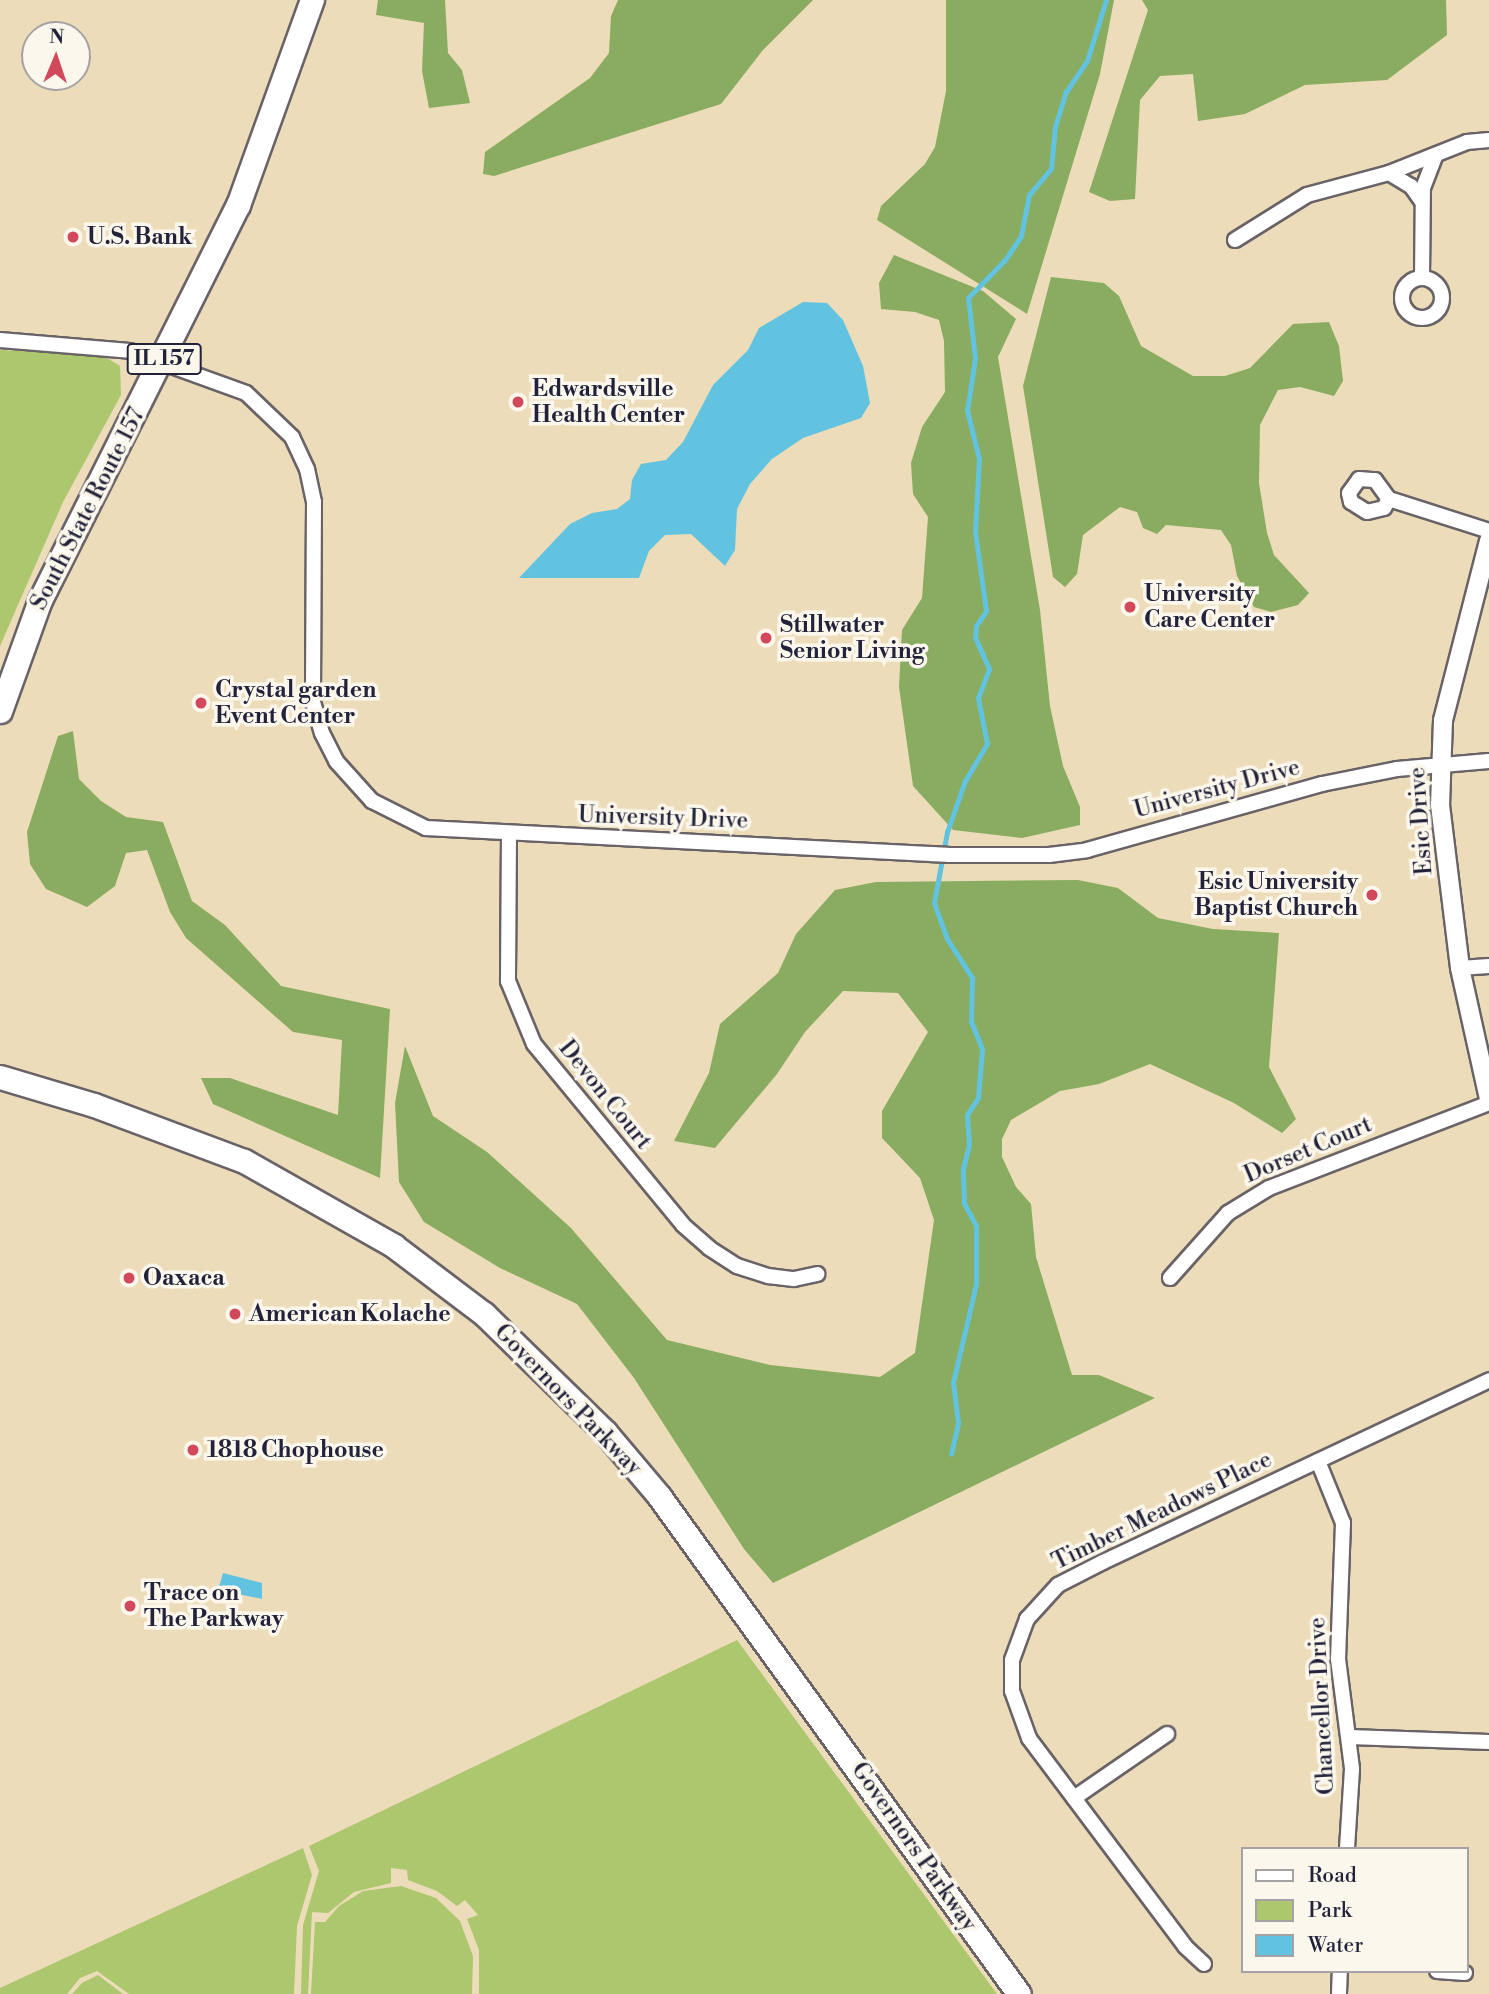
<!DOCTYPE html>
<html>
<head>
<meta charset="utf-8">
<style>
	body { margin:0 }
	#map { position:relative; width:1489px; height:1994px; overflow:hidden; background:#eddcb9; font-family:"Libre Bodoni",serif }
	div>[style] { position:absolute }
	[style*='--x'] { left:calc(var(--x)*1px); top:calc(var(--y)*1px); width:calc(var(--w)*1px); rotate:calc(var(--a)*1deg) }
	.green>* { inset:0; background:#acc76d }
	.forest>* { inset:0; background:#89ac60 }
	.water>* { inset:0; background:#61c3df }
	.stream>* { height:4.5px; margin:-2.25px; padding:0 2.25px; transform-origin:2.25px; border-radius:2.25px; background:#61c3df }
	.roads { filter:drop-shadow(2px 0 #696367) drop-shadow(-2px 0 #696367) drop-shadow(0 2px #696367) drop-shadow(0 -2px #696367) }
	.minor>* { height:14px; margin:-7px; padding:0 7px; transform-origin:7px; border-radius:7px; background:#fff }
	.minor>.ring { margin:-7px; padding:0; box-sizing:content-box; background:none; border:14px solid #fff; border-radius:50% }
	.tertiary>* { height:18px; margin:-9px; padding:0 9px; transform-origin:9px; border-radius:9px; background:#fff }
	.primary>* { height:23px; margin:-11.5px; padding:0 11.5px; transform-origin:11.5px; border-radius:11.5px; background:#fff }
	.dots>* { width:19px; height:19px; translate:-50% -50%; box-sizing:border-box; border:4px solid #fbf7ec; border-radius:50% }
	span { translate:-50% -50%; white-space:nowrap; text-align:center; line-height:1.15; -webkit-text-stroke:7px #fbf7ec; paint-order:stroke }
	.shield-label span { padding:2px 5px; background:#fbf7ec; border:2px solid; border-radius:5px; -webkit-text-stroke-width:0 }
	.shield-label { font-size:21px; color:#22223b; font-weight:700 }
	.poi-label { font-size:23px; color:#22223b; font-weight:700 }
	.left { translate:0 -50%; text-align:left }
	.right { translate:-100% -50%; text-align:right }
	.street-label { font-size:23px; color:#22223b }
	.legend { position:absolute; left:1241px; top:1847px; width:228px; height:126px; box-sizing:border-box; background:#fbf7ec; border:2px solid #a4a2a5; margin:0; padding:9px 12px; list-style:none; font-size:21px; color:#22223b }
	.legend li { display:flex; align-items:center; gap:14px; height:35px }
	.legend b { width:35px; border:2px solid #a4a2a5 }
	.north { position:absolute; left:21px; top:21px; width:70px; height:70px; box-sizing:border-box; background:#fbf7ec; border:2px solid #a4a2a5; border-radius:50%; rotate:2deg; font-size:19px; font-weight:700; line-height:28px; text-align:center; color:#22223b }
	.north::after { content:''; display:block; margin:auto; width:24px; height:32px; background:#d1495b; clip-path:polygon(50% 0,100% 100%,50% 72%,0 100%) }
</style>
</head>
<body>
<div id="map">
	<div class="green">
		<i style="clip-path:polygon(0 350px,102px 355px,120px 366px,121px 395px,63px 502px,0 646px)"></i>
		<i style="clip-path:polygon(737px 1640px,997px 1994px,479px 1994px,479px 1950px,467px 1919px,478px 1915px,465px 1900px,457px 1906px,437px 1891px,408px 1880px,407px 1870px,391px 1868px,391px 1883px,354px 1892px,328px 1913px,312px 1912px,308px 1994px,301px 1994px,303px 1925px,319px 1871px,309px 1846px)"></i>
		<i style="clip-path:polygon(303px 1848px,312px 1875px,297px 1926px,294px 1994px,129px 1994px,97px 1971px,80px 1978px,67px 1994px,0 1994px,0 1988px)"></i>
		<i style="clip-path:polygon(401px 1886px,436px 1898px,460px 1921px,473px 1956px,472px 1994px,311px 1994px,315px 1922px,325px 1922px,339px 1906px,363px 1891px)"></i>
		<i style="clip-path:polygon(98px 1975px,123px 1994px,72px 1994px,82px 1983px)"></i>
	</div>
	<div class="forest">
		<i style="clip-path:polygon(378px 0,445px 0,448px 53px,462px 70px,470px 103px,429px 108px,422px 71px,424px 23px,376px 15px)"></i>
		<i style="clip-path:polygon(618px 0,813px 0,763px 50px,721px 104px,494px 176px,483px 174px,485px 152px,590px 78px,609px 53px,611px 16px)"></i>
		<i style="clip-path:polygon(946px 0,1114px 0,1100px 74px,1027px 314px,877px 220px,881px 206px,925px 164px,935px 147px,946px 91px)"></i>
		<i style="clip-path:polygon(1142px 0,1446px 0,1447px 35px,1387px 80px,1305px 85px,1245px 114px,1198px 121px,1193px 74px,1160px 76px,1140px 100px,1135px 199px,1110px 201px,1089px 192px,1148px 10px)"></i>
		<i style="clip-path:polygon(894px 255px,983px 291px,1016px 319px,998px 357px,1040px 610px,1050px 706px,1063px 766px,1080px 807px,1080px 825px,1022px 838px,953px 830px,913px 786px,899px 687px,902px 630px,922px 598px,928px 517px,913px 494px,911px 463px,922px 427px,945px 392px,944px 341px,939px 320px,915px 312px,881px 309px,879px 283px)"></i>
		<i style="clip-path:polygon(1051px 277px,1104px 283px,1119px 296px,1141px 346px,1193px 376px,1225px 376px,1250px 368px,1293px 324px,1329px 322px,1339px 346px,1343px 381px,1334px 396px,1300px 387px,1278px 390px,1260px 425px,1259px 483px,1267px 533px,1274px 555px,1309px 593px,1298px 605px,1271px 612px,1254px 607px,1237px 576px,1231px 545px,1221px 530px,1166px 525px,1157px 534px,1143px 528px,1137px 512px,1120px 507px,1083px 535px,1077px 574px,1065px 587px,1053px 577px,1023px 386px)"></i>
		<i style="clip-path:polygon(73px 731px,79px 779px,101px 801px,126px 817px,163px 822px,192px 901px,225px 925px,281px 986px,390px 1009px,380px 1178px,213px 1104px,201px 1078px,230px 1078px,338px 1115px,342px 1040px,293px 1032px,186px 938px,170px 912px,147px 850px,126px 853px,115px 886px,87px 907px,46px 889px,30px 864px,27px 832px,58px 736px)"></i>
		<i style="clip-path:polygon(1078px 880px,1118px 888px,1158px 918px,1213px 929px,1279px 933px,1269px 1067px,1296px 1119px,1282px 1133px,1234px 1103px,1150px 1064px,1099px 1084px,1060px 1091px,1011px 1120px,1002px 1139px,1002px 1157px,1016px 1187px,1031px 1204px,1036px 1257px,1072px 1375px,1099px 1375px,1155px 1398px,773px 1583px,744px 1549px,634px 1378px,577px 1304px,500px 1268px,424px 1222px,399px 1182px,395px 1103px,405px 1046px,433px 1116px,487px 1152px,571px 1228px,667px 1340px,770px 1365px,880px 1377px,915px 1353px,934px 1220px,920px 1178px,882px 1138px,882px 1111px,928px 1032px,898px 993px,843px 991px,805px 1032px,777px 1074px,715px 1148px,674px 1141px,709px 1073px,720px 1024px,778px 973px,796px 934px,835px 890px,876px 882px)"></i>
	</div>
	<div class="water">
		<i style="clip-path:polygon(803px 302px,827px 303px,843px 320px,863px 366px,870px 403px,861px 418px,803px 438px,772px 459px,750px 484px,737px 509px,735px 550px,725px 566px,691px 534px,665px 535px,649px 551px,639px 578px,519px 578px,570px 524px,592px 513px,617px 509px,630px 499px,632px 480px,641px 464px,666px 460px,683px 442px,713px 385px,748px 350px,759px 328px)"></i>
		<i style="clip-path:polygon(223px 1573px,262px 1583px,262px 1599px,218px 1590px)"></i>
	</div>
	<div class="stream">
		<i style="--x:951;--y:1454;--w:32;--a:-77"></i>
		<i style="--x:958;--y:1423;--w:40;--a:-97.1"></i>
		<i style="--x:953;--y:1383;--w:102;--a:-76.9"></i>
		<i style="--x:976;--y:1284;--w:58;--a:-90"></i>
		<i style="--x:976;--y:1226;--w:26;--a:-118"></i>
		<i style="--x:964;--y:1203;--w:34;--a:-92"></i>
		<i style="--x:963;--y:1169;--w:25;--a:-76"></i>
		<i style="--x:969;--y:1145;--w:30;--a:-94"></i>
		<i style="--x:967;--y:1115;--w:20;--a:-57"></i>
		<i style="--x:978;--y:1098;--w:49;--a:-85.3"></i>
		<i style="--x:982;--y:1049;--w:29;--a:-112"></i>
		<i style="--x:971;--y:1022;--w:44;--a:-88.7"></i>
		<i style="--x:972;--y:978;--w:46;--a:-122.7"></i>
		<i style="--x:947;--y:939;--w:38;--a:-110"></i>
		<i style="--x:934;--y:903;--w:72;--a:-79.6"></i>
		<i style="--x:947;--y:832;--w:54;--a:-70.6"></i>
		<i style="--x:965;--y:781;--w:43;--a:-59.3"></i>
		<i style="--x:987;--y:744;--w:47;--a:-101.1"></i>
		<i style="--x:978;--y:698;--w:31;--a:-69"></i>
		<i style="--x:989;--y:669;--w:34;--a:-114"></i>
		<i style="--x:975;--y:638;--w:12;--a:-85"></i>
		<i style="--x:976;--y:626;--w:18;--a:-56"></i>
		<i style="--x:986;--y:611;--w:80;--a:-97.9"></i>
		<i style="--x:975;--y:532;--w:73;--a:-86.9"></i>
		<i style="--x:979;--y:459;--w:49;--a:-104"></i>
		<i style="--x:967;--y:411;--w:53;--a:-81.3"></i>
		<i style="--x:975;--y:359;--w:61;--a:-96.5"></i>
		<i style="--x:968;--y:298;--w:53;--a:-45.8"></i>
		<i style="--x:1005;--y:260;--w:29;--a:-56"></i>
		<i style="--x:1021;--y:236;--w:42;--a:-79"></i>
		<i style="--x:1029;--y:195;--w:34;--a:-50"></i>
		<i style="--x:1051;--y:169;--w:42;--a:-84.6"></i>
		<i style="--x:1055;--y:127;--w:37;--a:-73"></i>
		<i style="--x:1066;--y:92;--w:37;--a:-56"></i>
		<i style="--x:1087;--y:61;--w:64;--a:-72.7"></i>
	</div>
	<div class="roads">
		<div class="minor">
			<i style="--x:1389;--y:173;--w:26;--a:31"></i>
			<i style="--x:1411;--y:186;--w:19;--a:55"></i>
			<i style="--x:1235;--y:240;--w:85;--a:-32"></i>
			<i style="--x:1307;--y:195;--w:85;--a:-15"></i>
			<i style="--x:1389;--y:173;--w:84;--a:-21.7"></i>
			<i style="--x:1467;--y:142;--w:22;--a:-5"></i>
			<i style="--x:1422;--y:278;--w:90;--a:-89.4"></i>
			<i style="--x:1423;--y:188;--w:33;--a:-69"></i>
			<i class="ring" style="left:1402px;top:278px;width:26px;height:26px"></i>
			<i style="--x:0;--y:340;--w:130;--a:4.8"></i>
			<i style="--x:130;--y:351;--w:123;--a:19.9"></i>
			<i style="--x:246;--y:393;--w:64;--a:43.7"></i>
			<i style="--x:292;--y:437;--w:35;--a:65"></i>
			<i style="--x:307;--y:469;--w:34;--a:78"></i>
			<i style="--x:314;--y:502;--w:200;--a:90.3"></i>
			<i style="--x:313;--y:702;--w:32;--a:74"></i>
			<i style="--x:322;--y:733;--w:31;--a:63"></i>
			<i style="--x:336;--y:761;--w:54;--a:48"></i>
			<i style="--x:372;--y:801;--w:60;--a:26.6"></i>
			<i style="--x:426;--y:828;--w:525;--a:2.95"></i>
			<i style="--x:950;--y:855;--w:99;--a:0"></i>
			<i style="--x:1049;--y:855;--w:38;--a:-7"></i>
			<i style="--x:1087;--y:850;--w:244;--a:-15.7"></i>
			<i style="--x:1322;--y:784;--w:76;--a:-11.3"></i>
			<i style="--x:1397;--y:769;--w:92;--a:-5"></i>
			<i style="--x:1389;--y:499;--w:10;--a:119"></i>
			<i style="--x:1384;--y:508;--w:17;--a:167"></i>
			<i style="--x:1367;--y:512;--w:19;--a:-148"></i>
			<i style="--x:1351;--y:502;--w:9;--a:-103"></i>
			<i style="--x:1349;--y:493;--w:17;--a:-54"></i>
			<i style="--x:1359;--y:479;--w:16;--a:4"></i>
			<i style="--x:1375;--y:480;--w:24;--a:54"></i>
			<i style="--x:1389;--y:499;--w:105;--a:17.7"></i>
			<i style="--x:509;--y:834;--w:147;--a:90.4"></i>
			<i style="--x:508;--y:981;--w:68;--a:67.6"></i>
			<i style="--x:534;--y:1044;--w:234;--a:50.5"></i>
			<i style="--x:683;--y:1225;--w:35;--a:41"></i>
			<i style="--x:709;--y:1248;--w:33;--a:33"></i>
			<i style="--x:737;--y:1266;--w:33;--a:18"></i>
			<i style="--x:768;--y:1276;--w:26;--a:7"></i>
			<i style="--x:794;--y:1279;--w:24;--a:-12"></i>
			<i style="--x:1460;--y:968;--w:29;--a:-4"></i>
			<i style="--x:1170;--y:1278;--w:87;--a:-48.3"></i>
			<i style="--x:1228;--y:1213;--w:48;--a:-31.4"></i>
			<i style="--x:1269;--y:1188;--w:236;--a:-21.1"></i>
			<i style="--x:1318;--y:1461;--w:67;--a:68"></i>
			<i style="--x:1343;--y:1523;--w:136;--a:92.1"></i>
			<i style="--x:1338;--y:1659;--w:111;--a:82.7"></i>
			<i style="--x:1352;--y:1769;--w:80;--a:93.6"></i>
			<i style="--x:1350;--y:1737;--w:139;--a:2.1"></i>
			<i style="--x:1074;--y:1798;--w:113;--a:-34.5"></i>
			<i style="--x:1204;--y:1964;--w:26;--a:-137"></i>
			<i style="--x:1185;--y:1946;--w:260;--a:-126.9"></i>
			<i style="--x:1029;--y:1738;--w:50;--a:-109.9"></i>
			<i style="--x:1012;--y:1691;--w:31;--a:-90"></i>
			<i style="--x:1012;--y:1660;--w:44;--a:-69.9"></i>
			<i style="--x:1027;--y:1619;--w:46;--a:-47.6"></i>
			<i style="--x:1058;--y:1585;--w:51;--a:-27.1"></i>
			<i style="--x:1103;--y:1562;--w:427;--a:-25.2"></i>
			<i style="--x:1437;--y:1971;--w:28;--a:4"></i>
			<i style="--x:1339;--y:1994;--w:23;--a:-88"></i>
		</div>
		<div class="tertiary">
			<i style="--x:1489;--y:541;--w:185;--a:104.4"></i>
			<i style="--x:1443;--y:720;--w:85;--a:92"></i>
			<i style="--x:1440;--y:805;--w:164;--a:83"></i>
			<i style="--x:1460;--y:968;--w:134;--a:77.5"></i>
		</div>
		<div class="primary">
			<i style="--x:0;--y:711;--w:118;--a:-70.2"></i>
			<i style="--x:40;--y:600;--w:442;--a:-63.4"></i>
			<i style="--x:238;--y:205;--w:218;--a:-70.2"></i>
			<i style="--x:0;--y:1077;--w:98;--a:16.6"></i>
			<i style="--x:94;--y:1105;--w:160;--a:20.5"></i>
			<i style="--x:244;--y:1161;--w:172;--a:29.5"></i>
			<i style="--x:394;--y:1246;--w:113;--a:37.1"></i>
			<i style="--x:484;--y:1314;--w:169;--a:44.3"></i>
			<i style="--x:605;--y:1432;--w:84;--a:49.8"></i>
			<i style="--x:659;--y:1496;--w:614;--a:54.14"></i>
		</div>
	</div>
	<div class="dots">
		<i style="left:73px;top:237px;background:#d1495b"></i>
		<i style="left:518px;top:402px;background:#d1495b"></i>
		<i style="left:1130px;top:607px;background:#d1495b"></i>
		<i style="left:766px;top:638px;background:#d1495b"></i>
		<i style="left:201px;top:703px;background:#d1495b"></i>
		<i style="left:1372px;top:895px;background:#d1495b"></i>
		<i style="left:129px;top:1278px;background:#d1495b"></i>
		<i style="left:235px;top:1314px;background:#d1495b"></i>
		<i style="left:193px;top:1450px;background:#d1495b"></i>
		<i style="left:130px;top:1606px;background:#d1495b"></i>
	</div>
	<div class="shield-label">
		<span style="left:164px;top:359px">IL 157</span>
	</div>
	<div class="poi-label">
		<span class="left" style="left:87px;top:237px">U.S. Bank</span>
		<span class="left" style="left:532px;top:402px">Edwardsville<br>Health Center</span>
		<span class="left" style="left:1144px;top:607px">University<br>Care Center</span>
		<span class="left" style="left:780px;top:638px">Stillwater<br>Senior Living</span>
		<span class="left" style="left:215px;top:703px">Crystal garden<br>Event Center</span>
		<span class="right" style="left:1358px;top:895px">Esic University<br>Baptist Church</span>
		<span class="left" style="left:143px;top:1278px">Oaxaca</span>
		<span class="left" style="left:249px;top:1314px">American Kolache</span>
		<span class="left" style="left:207px;top:1450px">1818 Chophouse</span>
		<span class="left" style="left:144px;top:1606px">Trace on<br>The Parkway</span>
	</div>
	<div class="street-label">
		<span style="left:88px;top:509px;rotate:-63deg">South State Route 157</span>
		<span style="left:1217px;top:789px;rotate:-15deg">University Drive</span>
		<span style="left:663px;top:818px;rotate:2deg">University Drive</span>
		<span style="left:1421px;top:821px;rotate:-94deg">Esic Drive</span>
		<span style="left:605px;top:1095px;rotate:51deg">Devon Court</span>
		<span style="left:1308px;top:1150px;rotate:-23deg">Dorset Court</span>
		<span style="left:568px;top:1400px;rotate:46deg">Governors Parkway</span>
		<span style="left:1162px;top:1511px;rotate:-26deg">Timber Meadows Place</span>
		<span style="left:1322px;top:1706px;rotate:-93deg">Chancellor Drive</span>
		<span style="left:914px;top:1847px;rotate:55deg">Governors Parkway</span>
	</div>
	<ul class="legend">
	<li><b style="height:9px;background:#fff"></b>Road</li>
	<li><b style="height:19px;background:#acc76d"></b>Park</li>
	<li><b style="height:19px;background:#61c3df"></b>Water</li>
	</ul>
	<div class="north">N</div>
</div>
</body>
</html>
